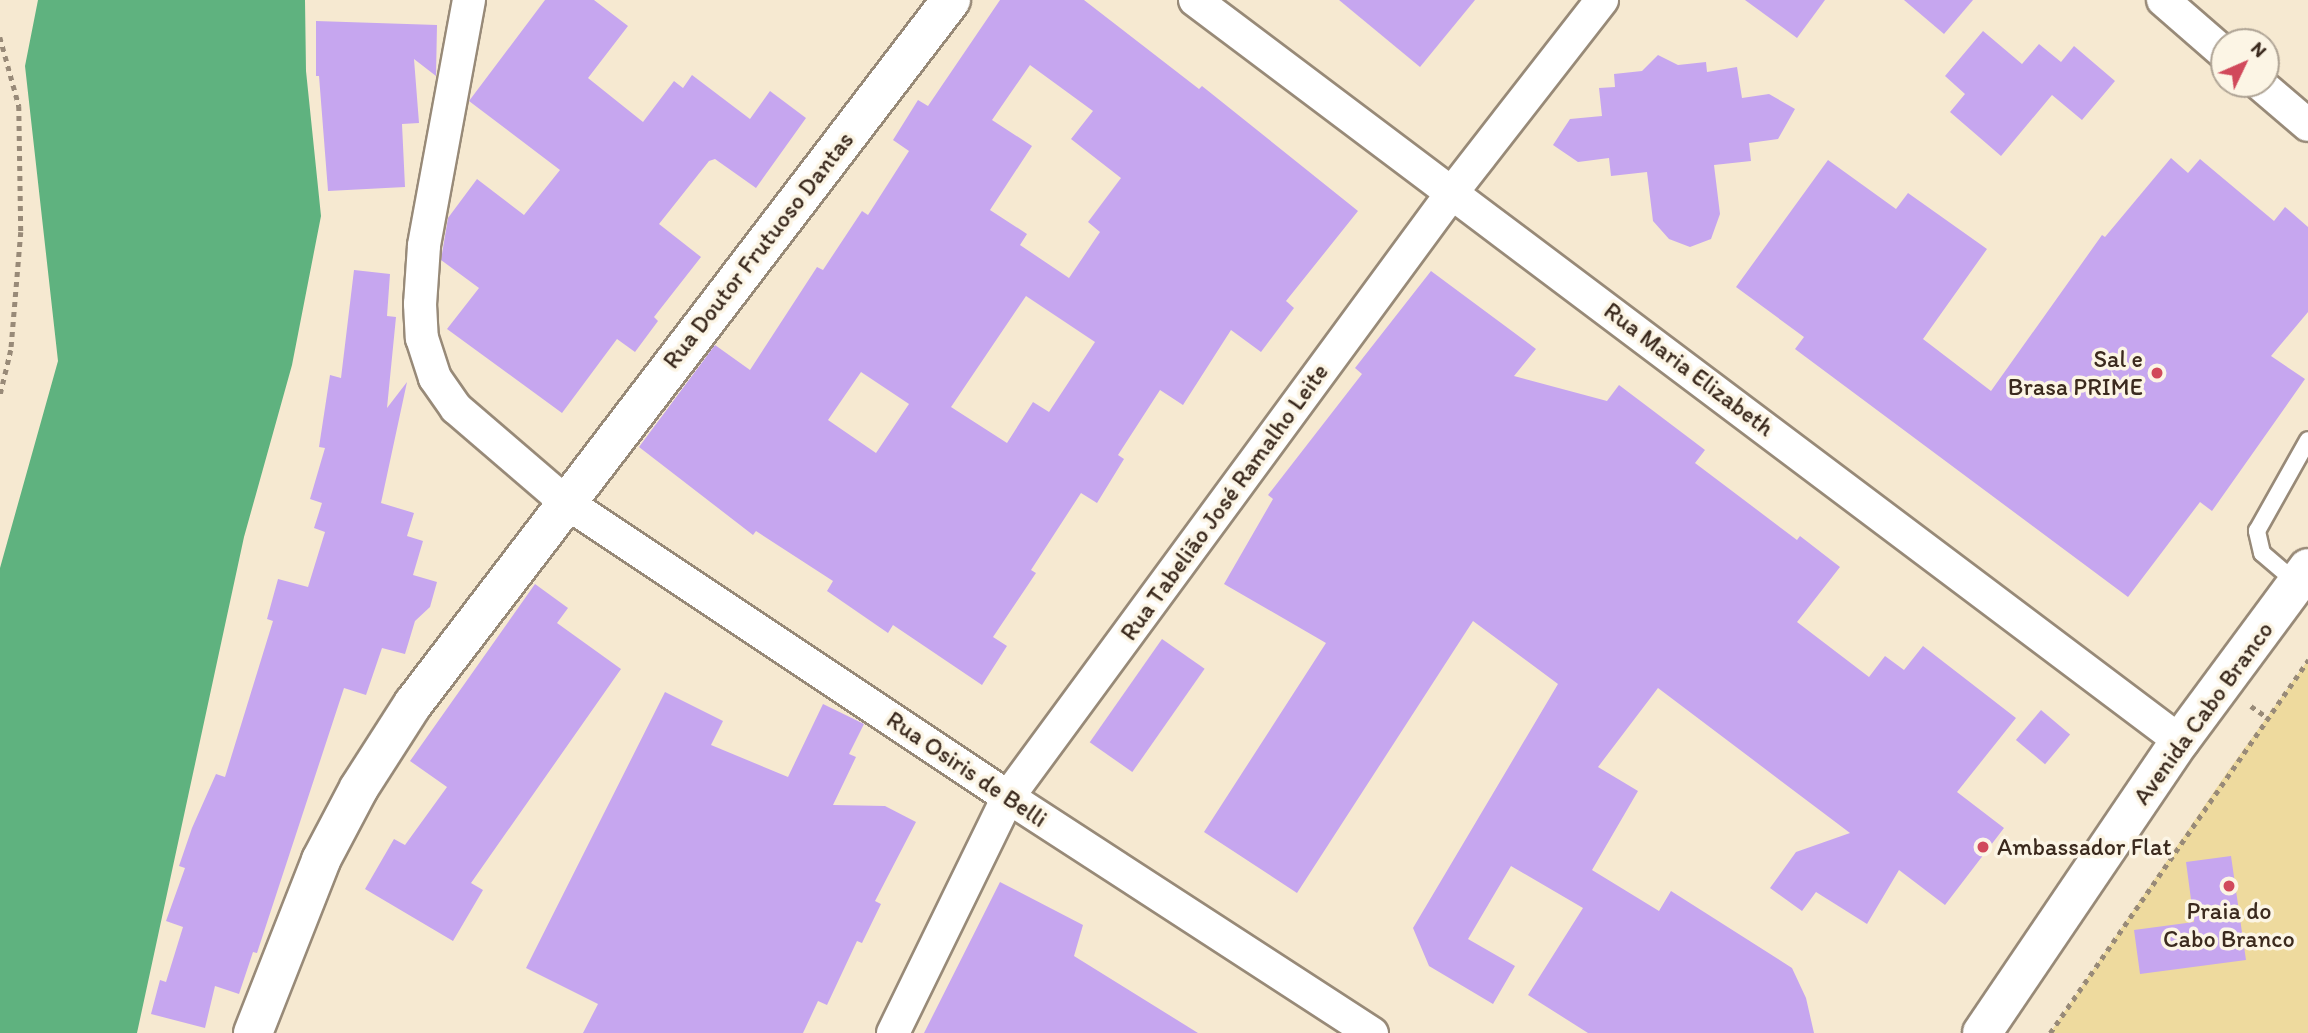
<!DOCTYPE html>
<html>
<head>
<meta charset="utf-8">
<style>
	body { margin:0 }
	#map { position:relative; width:2308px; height:1033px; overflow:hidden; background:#f6e9d1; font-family:Itim,sans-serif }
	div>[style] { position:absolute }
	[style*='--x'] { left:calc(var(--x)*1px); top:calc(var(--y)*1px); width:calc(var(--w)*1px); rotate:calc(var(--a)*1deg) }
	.forest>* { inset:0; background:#5fb27f }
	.sand>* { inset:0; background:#eeda9e }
	.building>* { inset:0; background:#c6a6ef; transform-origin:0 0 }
	.path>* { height:4.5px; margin-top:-2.25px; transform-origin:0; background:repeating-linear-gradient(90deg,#988a78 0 5px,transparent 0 10px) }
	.roads { filter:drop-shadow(2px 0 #988a78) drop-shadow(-2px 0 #988a78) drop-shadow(0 2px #988a78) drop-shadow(0 -2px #988a78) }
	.lane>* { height:16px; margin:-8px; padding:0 8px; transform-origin:8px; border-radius:8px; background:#fff }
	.street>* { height:32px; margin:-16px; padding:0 16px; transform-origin:16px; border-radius:16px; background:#fff }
	.secondary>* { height:38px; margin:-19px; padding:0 19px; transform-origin:19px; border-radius:19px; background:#fff }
	.dots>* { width:19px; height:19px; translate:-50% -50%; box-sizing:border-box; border:4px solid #fcf5e5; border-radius:50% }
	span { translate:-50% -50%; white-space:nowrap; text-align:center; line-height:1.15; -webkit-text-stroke:7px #fcf5e5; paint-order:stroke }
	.street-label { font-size:24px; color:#3b2a1e }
	.poi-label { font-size:24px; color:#3b2a1e }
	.right { translate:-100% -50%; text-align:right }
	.left { translate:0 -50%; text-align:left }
	.north { position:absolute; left:2210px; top:28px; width:70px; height:70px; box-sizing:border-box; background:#fcf5e5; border:2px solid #afa495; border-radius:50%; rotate:46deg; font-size:19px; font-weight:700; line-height:28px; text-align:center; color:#3b2a1e }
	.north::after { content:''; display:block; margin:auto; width:24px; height:32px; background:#d1495b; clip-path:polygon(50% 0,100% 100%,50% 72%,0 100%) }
</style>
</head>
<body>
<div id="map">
	<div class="forest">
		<i style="clip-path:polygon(38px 0,305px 0,306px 71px,321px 216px,292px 365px,244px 537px,137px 1033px,0 1033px,0 568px,58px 361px,25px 66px)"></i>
	</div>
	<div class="sand">
		<i style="clip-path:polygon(2308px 660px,2308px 1033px,2050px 1033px,2226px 774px)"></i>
	</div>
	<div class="building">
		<i style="clip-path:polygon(545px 0,594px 0,628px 26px,588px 78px,643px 122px,674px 81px,683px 88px,692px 75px,750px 119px,770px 91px,806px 118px,756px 188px,715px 159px,709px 161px,659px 224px,701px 257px,654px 317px,658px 321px,635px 352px,617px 339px,562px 413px,447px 329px,479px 288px,441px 260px,448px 218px,477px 179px,524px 215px,560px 170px,469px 101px)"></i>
		<i style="clip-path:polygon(evenodd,1000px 0,1084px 0,1199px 89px,1202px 86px,1358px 211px,1286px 301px,1294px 308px,1261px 352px,1231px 330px,1183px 405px,1160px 390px,1118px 455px,1124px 459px,1097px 503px,1081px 493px,1031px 570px,1036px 573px,993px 637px,1007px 646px,982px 685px,893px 625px,888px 633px,827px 591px,833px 581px,756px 531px,753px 535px,639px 447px,715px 345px,750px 370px,817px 267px,823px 270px,862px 211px,868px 215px,909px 151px,893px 140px,918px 100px,928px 106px,1000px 0,1030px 65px,1093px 111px,1071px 139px,1121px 178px,1088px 222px,1100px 232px,1069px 278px,1020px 245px,1027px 234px,990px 210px,1032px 146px,992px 120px,1030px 65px,1000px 0,1026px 296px,1095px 342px,1049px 412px,1033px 402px,1007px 443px,951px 407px,1026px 296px,1000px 0,861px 372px,909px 404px,876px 453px,828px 420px,861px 372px)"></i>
		<i style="clip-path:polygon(1339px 0,1475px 0,1420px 67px)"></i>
		<i style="clip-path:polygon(1745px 0,1825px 0,1797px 38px)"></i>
		<i style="clip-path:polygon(1904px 0,1973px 0,1944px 34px)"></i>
		<i style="clip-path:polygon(316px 21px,437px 25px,436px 76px,414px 59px,419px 123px,402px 124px,405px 187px,328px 191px,319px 76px,316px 76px)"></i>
		<i style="clip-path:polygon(1983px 31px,2022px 64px,2039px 44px,2061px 62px,2074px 46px,2115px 81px,2082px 120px,2052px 95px,2001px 156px,1950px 112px,1965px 94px,1945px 76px)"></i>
		<i style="clip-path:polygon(1658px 55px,1678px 65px,1706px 62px,1707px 72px,1737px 67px,1742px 98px,1769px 94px,1795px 109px,1778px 139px,1749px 143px,1751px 161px,1714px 165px,1720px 214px,1711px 239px,1690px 247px,1669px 239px,1653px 221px,1647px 172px,1611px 176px,1609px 158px,1578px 162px,1553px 145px,1570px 119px,1602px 116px,1599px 88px,1615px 87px,1614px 74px,1642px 71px)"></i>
		<i style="clip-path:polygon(2171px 158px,2188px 173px,2200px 159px,2274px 221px,2285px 207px,2308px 227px,2308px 312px,2271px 356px,2305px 379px,2212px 511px,2200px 502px,2128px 597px,1795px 349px,1804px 337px,1736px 287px,1828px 160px,1896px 209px,1908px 193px,1987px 249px,1923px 339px,1991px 391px,2102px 235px,2105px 237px)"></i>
		<i style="clip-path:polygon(354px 270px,390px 274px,387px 316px,396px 317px,387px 408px,407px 382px,381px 503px,414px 513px,407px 536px,423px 541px,413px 575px,437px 582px,430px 607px,415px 621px,405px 654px,382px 648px,366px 695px,344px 688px,257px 953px,253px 952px,239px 994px,215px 986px,205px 1028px,151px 1014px,160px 980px,166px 982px,183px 927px,166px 921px,185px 868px,179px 866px,192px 828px,216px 774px,225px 777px,273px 621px,267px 619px,278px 579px,308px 587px,325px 532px,314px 528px,322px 503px,310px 499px,325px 448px,319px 447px,330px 375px,341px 378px)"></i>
		<i style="clip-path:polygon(1431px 271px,1536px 349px,1514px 376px,1607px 401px,1619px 385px,1705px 450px,1695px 463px,1797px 540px,1800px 536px,1840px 567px,1797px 622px,1869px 677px,1885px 656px,1904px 670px,1923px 646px,2016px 718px,1957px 792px,2004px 828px,1945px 905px,1899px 870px,1867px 924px,1816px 892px,1802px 911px,1770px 888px,1796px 852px,1850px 833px,1658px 688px,1598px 767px,1638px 791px,1592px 870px,1659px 911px,1671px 891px,1792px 968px,1806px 998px,1814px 1033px,1588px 1033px,1528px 995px,1583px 908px,1511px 866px,1468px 939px,1515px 966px,1493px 1004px,1429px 966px,1413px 928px,1558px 684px,1473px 621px,1297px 893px,1204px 832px,1326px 643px,1224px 584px,1273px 499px,1268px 495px,1362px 374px,1355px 368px)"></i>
		<i style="clip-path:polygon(535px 584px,568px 608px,557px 623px,621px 669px,471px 883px,483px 890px,453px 941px,365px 889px,394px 839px,405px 845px,447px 787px,410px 761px)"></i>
		<i style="left:1162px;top:639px;width:52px;height:126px;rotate:35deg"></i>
		<i style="clip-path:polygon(665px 692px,723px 721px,711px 745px,788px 777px,823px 704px,864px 724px,849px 754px,856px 757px,833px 805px,885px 806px,916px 822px,875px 901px,881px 904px,862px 943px,857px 941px,827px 1005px,818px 1001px,803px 1033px,583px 1033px,598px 1004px,526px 968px)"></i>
		<i style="left:2041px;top:710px;width:38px;height:39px;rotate:40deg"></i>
		<i style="clip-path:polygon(2231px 856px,2246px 960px,2140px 974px,2134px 930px,2194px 922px,2186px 862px)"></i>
		<i style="clip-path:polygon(1000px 882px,1083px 925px,1074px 956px,1198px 1033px,924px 1033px)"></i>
	</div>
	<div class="path">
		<i style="--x:0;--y:37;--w:72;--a:74.6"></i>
		<i style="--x:19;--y:106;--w:126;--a:89.1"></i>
		<i style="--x:21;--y:232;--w:118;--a:94.8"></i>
		<i style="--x:11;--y:350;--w:47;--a:103.4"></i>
		<i style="--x:2251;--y:706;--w:19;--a:35"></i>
		<i style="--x:2050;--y:1033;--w:454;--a:-55.3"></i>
	</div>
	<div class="roads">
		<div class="lane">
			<i style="--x:2297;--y:583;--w:46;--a:-139.4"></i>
			<i style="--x:2262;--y:553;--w:23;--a:-103"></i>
			<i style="--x:2257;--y:531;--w:104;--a:-60.7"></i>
		</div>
		<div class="street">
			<i style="--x:469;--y:0;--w:250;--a:100.4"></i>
			<i style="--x:424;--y:246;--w:58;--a:93.9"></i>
			<i style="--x:420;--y:304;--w:34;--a:87"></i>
			<i style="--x:422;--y:338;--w:42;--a:72"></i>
			<i style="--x:435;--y:378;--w:37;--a:55"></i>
			<i style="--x:456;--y:408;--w:143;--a:40.7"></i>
			<i style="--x:564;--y:501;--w:534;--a:33.69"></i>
			<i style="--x:1008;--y:797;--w:434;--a:33"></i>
			<i style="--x:1195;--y:0;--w:1233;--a:36.95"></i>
			<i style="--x:2163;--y:0;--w:81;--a:41"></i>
			<i style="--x:2260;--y:84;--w:63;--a:40.5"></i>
			<i style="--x:893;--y:1033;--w:263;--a:-64"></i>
			<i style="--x:1008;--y:797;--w:753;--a:-53.69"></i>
			<i style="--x:1454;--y:190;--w:241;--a:-52.1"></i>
		</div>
		<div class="secondary">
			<i style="--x:253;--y:1033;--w:186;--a:-68.5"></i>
			<i style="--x:321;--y:860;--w:81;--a:-62.2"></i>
			<i style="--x:359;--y:788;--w:100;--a:-57.3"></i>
			<i style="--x:413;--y:704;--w:886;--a:-52.61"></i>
			<i style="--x:1982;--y:1033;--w:353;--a:-55.9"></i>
			<i style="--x:2180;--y:741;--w:215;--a:-53.5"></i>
		</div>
	</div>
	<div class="dots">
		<i style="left:2157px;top:373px;background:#d1495b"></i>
		<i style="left:1983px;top:847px;background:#d1495b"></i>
		<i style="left:2229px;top:886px;background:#d1495b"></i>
	</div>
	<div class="street-label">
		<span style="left:758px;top:250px;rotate:-52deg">Rua Doutor Frutuoso Dantas</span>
		<span style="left:1689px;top:369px;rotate:37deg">Rua Maria Elizabeth</span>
		<span style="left:1224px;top:502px;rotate:-54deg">Rua Tabelião José Ramalho Leite</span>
		<span style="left:2203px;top:713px;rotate:-54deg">Avenida Cabo Branco</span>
		<span style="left:967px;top:769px;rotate:34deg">Rua Osiris de Belli</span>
	</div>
	<div class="poi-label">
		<span class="right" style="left:2143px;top:373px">Sal e<br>Brasa PRIME</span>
		<span class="left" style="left:1997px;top:847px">Ambassador Flat</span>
		<span style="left:2229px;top:925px">Praia do<br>Cabo Branco</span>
	</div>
	<div class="north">N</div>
</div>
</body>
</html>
